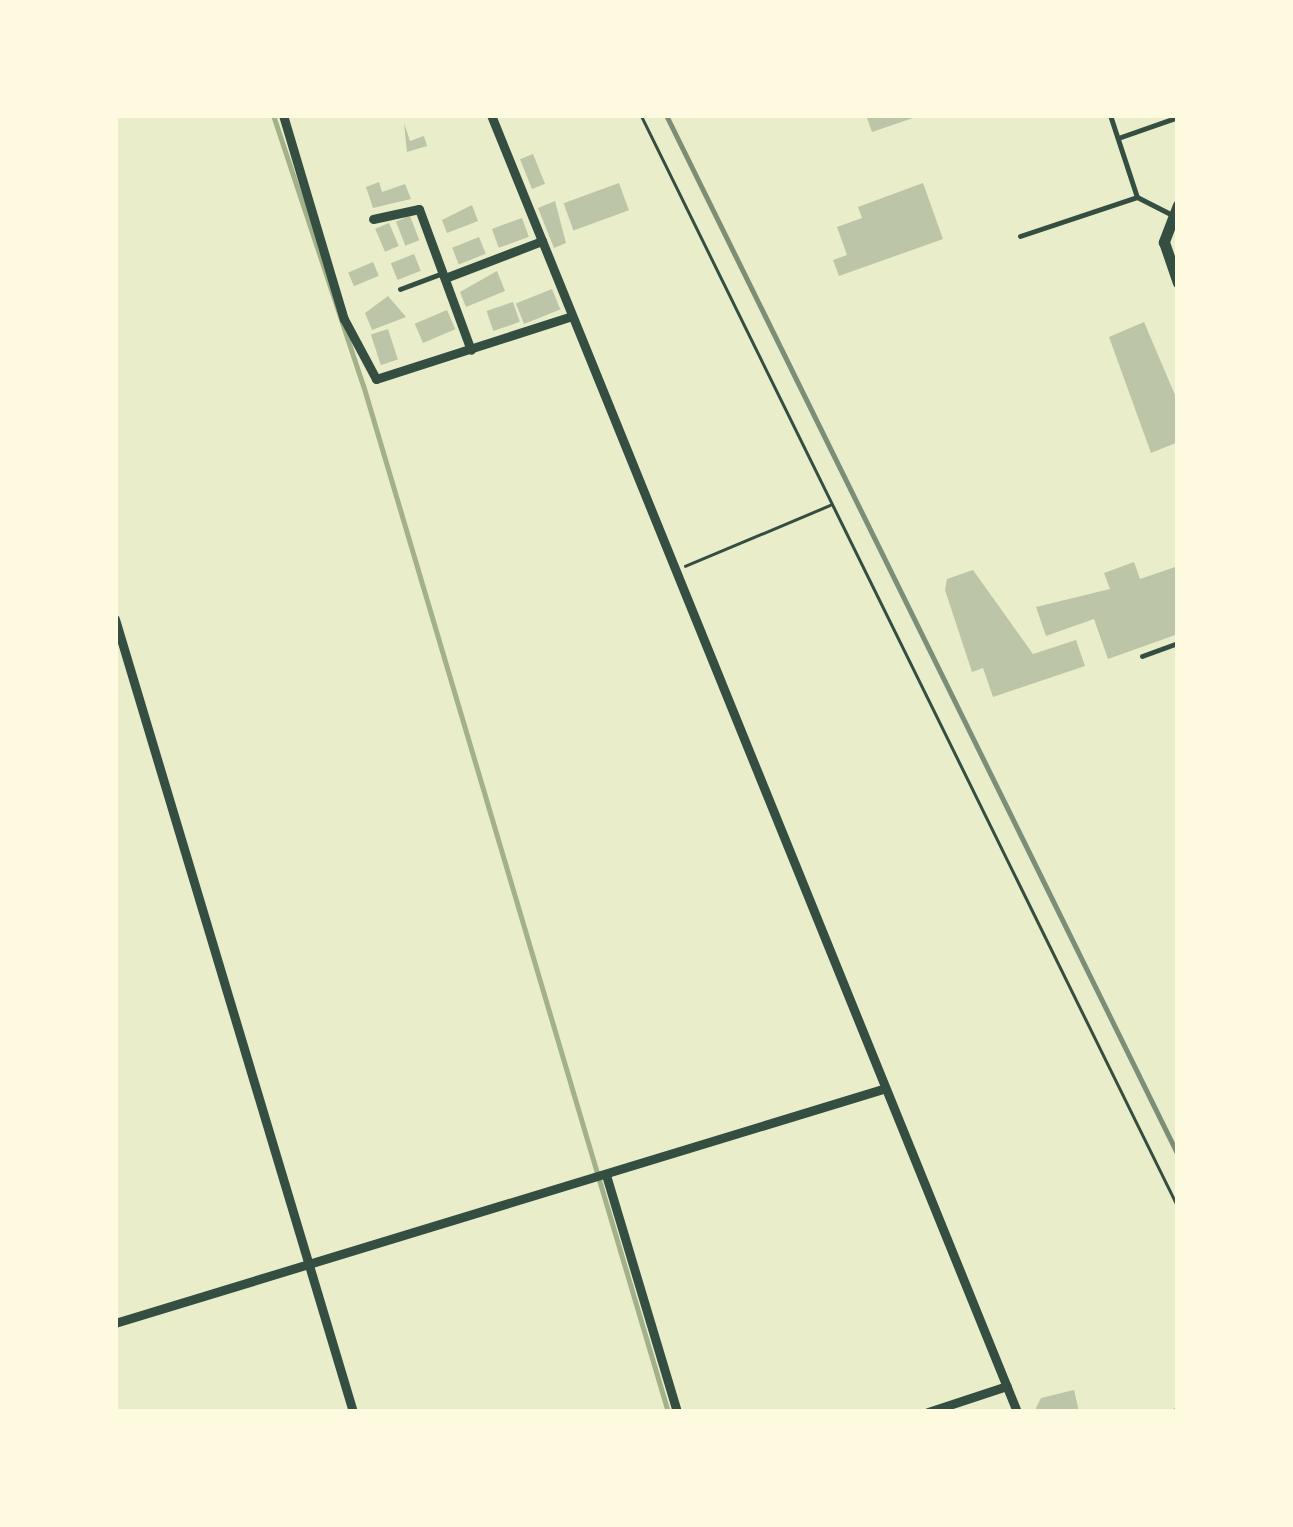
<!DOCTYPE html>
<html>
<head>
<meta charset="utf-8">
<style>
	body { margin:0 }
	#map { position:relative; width:1293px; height:1527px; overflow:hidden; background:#e9edc9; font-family:"Alegreya Sans",sans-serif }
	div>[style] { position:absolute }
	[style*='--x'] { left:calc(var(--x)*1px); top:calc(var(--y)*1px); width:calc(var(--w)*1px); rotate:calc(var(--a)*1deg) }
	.stream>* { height:5px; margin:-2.5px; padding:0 2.5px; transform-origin:2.5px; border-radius:2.5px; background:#a3b18a }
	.building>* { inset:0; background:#bcc5a7; transform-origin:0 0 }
	.path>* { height:2.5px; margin:-1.25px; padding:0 1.25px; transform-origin:1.25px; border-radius:1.25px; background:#344e41 }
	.service>* { height:5px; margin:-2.5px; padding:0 2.5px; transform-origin:2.5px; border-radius:2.5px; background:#344e41 }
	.minor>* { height:9px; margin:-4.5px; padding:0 4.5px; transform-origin:4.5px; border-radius:4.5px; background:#344e41 }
	.tertiary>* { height:11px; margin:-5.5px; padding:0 5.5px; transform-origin:5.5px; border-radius:5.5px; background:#344e41 }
	.rail>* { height:5px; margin:-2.5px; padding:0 2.5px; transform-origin:2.5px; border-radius:2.5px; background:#7c8e77 }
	span { translate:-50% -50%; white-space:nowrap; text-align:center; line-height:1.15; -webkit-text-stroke:10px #fefae0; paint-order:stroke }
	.frame { position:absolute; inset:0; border:118px solid #fefae0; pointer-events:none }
</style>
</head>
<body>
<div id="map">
	<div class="stream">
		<i style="--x:273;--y:115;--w:285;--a:71.6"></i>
		<i style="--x:363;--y:385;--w:1071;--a:73.46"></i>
	</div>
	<div class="building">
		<i style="clip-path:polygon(866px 115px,919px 115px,919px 116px,872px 132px)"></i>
		<i style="clip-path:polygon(404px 123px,410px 141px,424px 136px,427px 146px,407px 152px)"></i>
		<i style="left:533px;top:154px;width:32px;height:14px;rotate:68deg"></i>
		<i style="clip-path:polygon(379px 182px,382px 192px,405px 184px,411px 199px,373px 208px,366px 187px)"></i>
		<i style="left:619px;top:183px;width:29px;height:59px;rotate:70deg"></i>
		<i style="clip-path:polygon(923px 183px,943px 239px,839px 276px,833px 260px,847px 255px,837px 227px,862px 218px,858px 207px)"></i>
		<i style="clip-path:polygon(555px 201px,566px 243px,554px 248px,538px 208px)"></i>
		<i style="clip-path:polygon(472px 205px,478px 221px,447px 233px,442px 220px)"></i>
		<i style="left:410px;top:216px;width:26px;height:15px;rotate:69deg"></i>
		<i style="left:522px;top:218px;width:20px;height:32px;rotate:70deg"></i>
		<i style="left:389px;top:223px;width:25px;height:15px;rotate:67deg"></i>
		<i style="left:479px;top:237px;width:18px;height:29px;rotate:68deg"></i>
		<i style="left:414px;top:254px;width:18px;height:25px;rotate:68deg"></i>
		<i style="left:373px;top:262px;width:15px;height:27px;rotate:67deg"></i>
		<i style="clip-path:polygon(497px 271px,505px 291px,466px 307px,460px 292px)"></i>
		<i style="left:552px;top:289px;width:22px;height:39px;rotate:68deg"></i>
		<i style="clip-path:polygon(388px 296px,406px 317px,372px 330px,365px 313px)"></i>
		<i style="left:513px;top:302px;width:21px;height:28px;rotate:71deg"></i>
		<i style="left:447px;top:310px;width:21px;height:35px;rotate:67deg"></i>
		<i style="clip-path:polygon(1144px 322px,1178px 402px,1178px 442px,1151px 453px,1109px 337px)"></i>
		<i style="left:388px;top:329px;width:32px;height:18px;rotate:72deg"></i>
		<i style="clip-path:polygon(1134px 562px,1140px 579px,1178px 566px,1178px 634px,1108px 659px,1094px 619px,1046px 636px,1036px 607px,1110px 589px,1104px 573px)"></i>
		<i style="clip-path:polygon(973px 570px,1033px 654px,1076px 640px,1085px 666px,993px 697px,983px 668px,972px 672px,945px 590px,947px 579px)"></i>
		<i style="clip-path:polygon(1074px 1390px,1079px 1412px,1034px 1412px,1041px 1398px)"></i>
	</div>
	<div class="path">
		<i style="--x:641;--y:115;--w:1217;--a:63.81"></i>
		<i style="--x:685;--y:566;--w:157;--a:-22.8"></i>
		<i style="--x:1170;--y:1412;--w:9;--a:-27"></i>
	</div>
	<div class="service">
		<i style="--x:1110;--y:115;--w:86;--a:71.8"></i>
		<i style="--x:1137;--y:197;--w:38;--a:27"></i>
		<i style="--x:1118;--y:138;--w:64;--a:-19.3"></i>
		<i style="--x:1020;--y:236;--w:123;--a:-18.4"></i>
		<i style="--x:400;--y:289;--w:46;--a:-20.4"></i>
		<i style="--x:1142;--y:656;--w:38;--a:-20"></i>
	</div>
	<div class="minor">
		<i style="--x:283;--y:115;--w:213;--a:73.4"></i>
		<i style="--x:344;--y:319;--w:68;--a:61.9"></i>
		<i style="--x:376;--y:379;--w:206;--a:-17.8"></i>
		<i style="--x:491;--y:115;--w:1400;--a:67.92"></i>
		<i style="--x:373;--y:219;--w:47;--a:-12.3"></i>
		<i style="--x:419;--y:209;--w:150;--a:69.8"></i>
		<i style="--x:445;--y:278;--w:104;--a:-20.9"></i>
		<i style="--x:115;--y:619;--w:828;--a:73.29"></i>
		<i style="--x:606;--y:1175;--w:247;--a:73.3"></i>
		<i style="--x:115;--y:1323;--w:803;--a:-16.95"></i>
		<i style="--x:928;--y:1412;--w:83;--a:-18.2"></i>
	</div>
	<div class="tertiary">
		<i style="--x:1178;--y:205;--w:40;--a:111"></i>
		<i style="--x:1164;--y:242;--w:43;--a:71.1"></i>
	</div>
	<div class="rail">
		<i style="--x:666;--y:115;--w:1159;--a:63.79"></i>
	</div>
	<div class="frame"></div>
</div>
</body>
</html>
